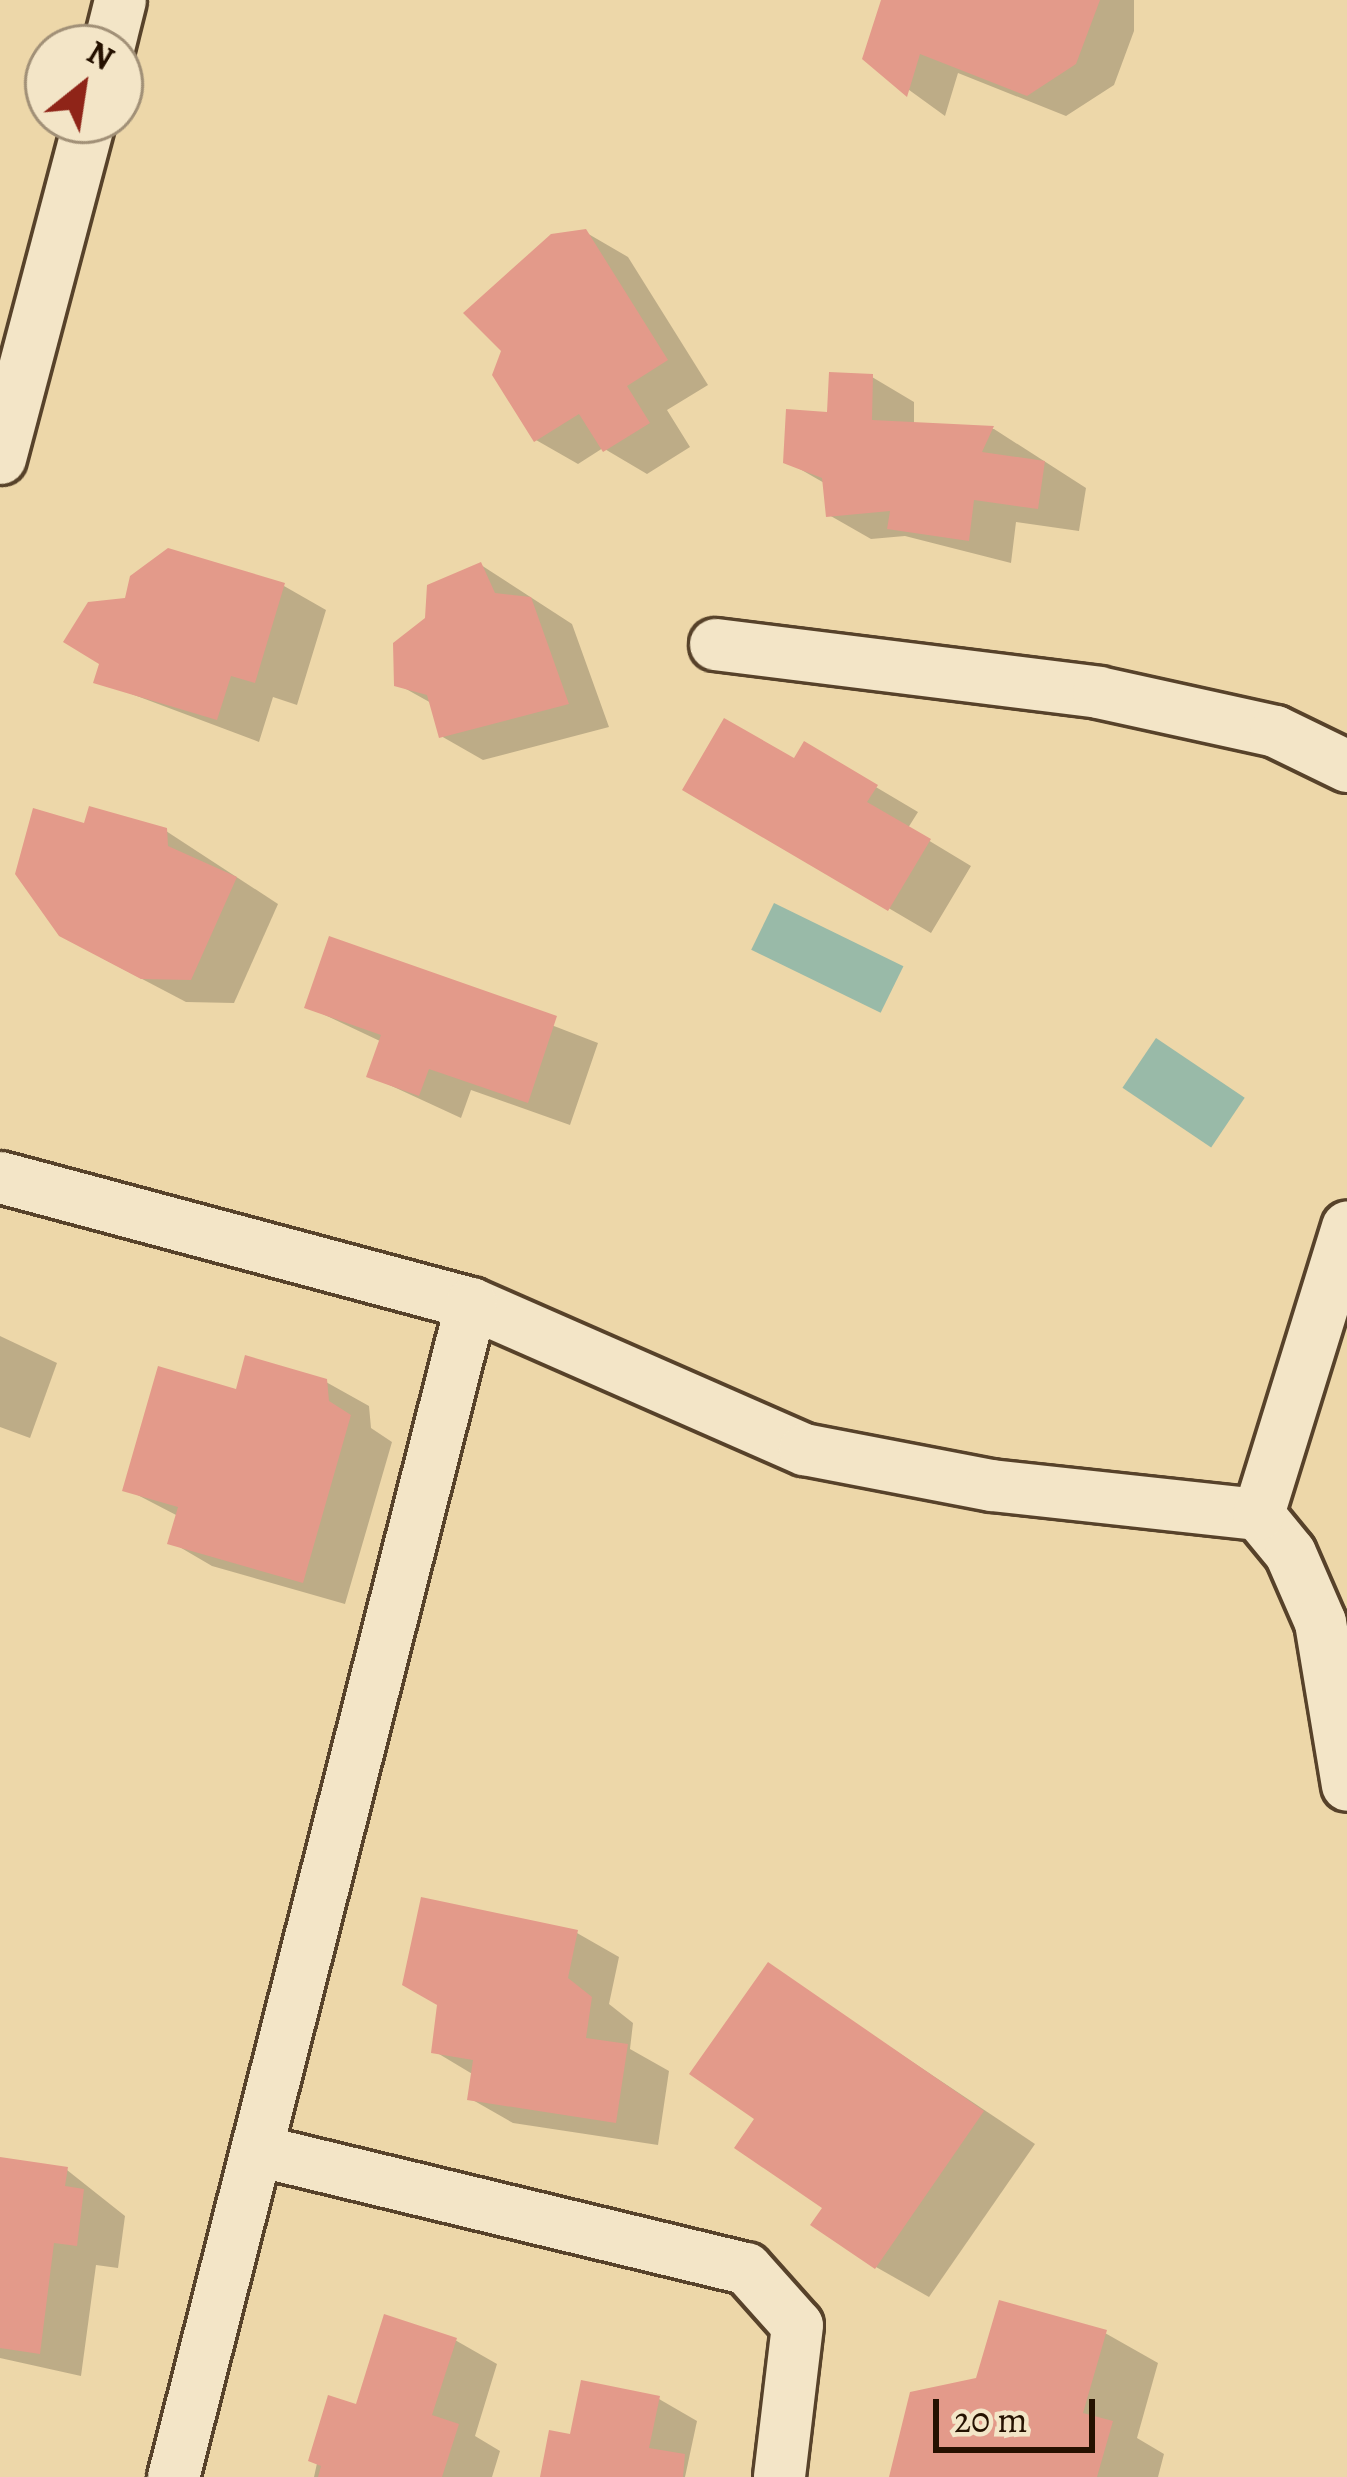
<!DOCTYPE html>
<html>
<head>
<meta charset="utf-8">
<style>
	body { margin:0 }
	#map { position:relative; width:1347px; height:2477px; overflow:hidden; background:#edd7a9; font-family:Alegreya,serif }
	div>[style] { position:absolute }
	[style*='--x'] { left:calc(var(--x)*1px); top:calc(var(--y)*1px); width:calc(var(--w)*1px); rotate:calc(var(--a)*1deg) }
	.water>* { inset:0; background:#99baa8; transform-origin:0 0 }
	.shadow>* { inset:0; background:#0003 }
	.building>* { inset:0; background:#e39a8a }
	.roads { filter:drop-shadow(3px 0 #57422a) drop-shadow(-3px 0 #57422a) drop-shadow(0 3px #57422a) drop-shadow(0 -3px #57422a) }
	.minor>* { height:51px; margin:-25.5px; padding:0 25.5px; transform-origin:25.5px; border-radius:25.5px; background:#f3e5c7 }
	span { translate:-50% -50%; white-space:nowrap; text-align:center; line-height:1.15; -webkit-text-stroke:9px #f3e5c7; paint-order:stroke }
	.north { position:absolute; left:24px; top:24px; width:120px; height:120px; box-sizing:border-box; background:#f3e5c7; border:3px solid #a19077; border-radius:50%; rotate:30deg; font-size:33px; font-weight:700; line-height:48px; text-align:center; color:#251100 }
	.north::after { content:''; display:block; margin:auto; width:42px; height:54px; background:#8f2418; clip-path:polygon(50% 0,100% 100%,50% 72%,0 100%) }
	.scale { position:absolute; left:933px; top:2399px; width:162px; height:54px; box-sizing:border-box; border:6px solid #251100; border-top:0; padding-left:15px; font-size:36px; line-height:42px; white-space:nowrap; color:#251100; -webkit-text-stroke:9px #f3e5c7; paint-order:stroke }
</style>
</head>
<body>
<div id="map">
	<div class="water">
		<i style="left:774px;top:903px;width:144px;height:52px;rotate:26deg"></i>
		<i style="left:1156px;top:1038px;width:107px;height:60px;rotate:34deg"></i>
	</div>
	<div class="shadow">
		<i style="clip-path:polygon(884px 0,1134px 0,1134px 31px,1114px 85px,1066px 116px,958px 73px,945px 116px,865px 58px)"></i>
		<i style="clip-path:polygon(585px 232px,628px 257px,708px 385px,667px 410px,690px 447px,647px 474px,603px 448px,578px 464px,536px 440px)"></i>
		<i style="clip-path:polygon(872px 377px,914px 402px,914px 425px,994px 429px,1086px 488px,1079px 531px,1016px 522px,1011px 563px,905px 536px,871px 539px,829px 515px,826px 484px,786px 461px)"></i>
		<i style="clip-path:polygon(481px 565px,572px 624px,609px 727px,483px 760px,441px 736px,433px 704px,397px 684px,428px 620px)"></i>
		<i style="clip-path:polygon(284px 586px,326px 610px,297px 705px,273px 697px,259px 742px,97px 681px,102px 663px)"></i>
		<i style="clip-path:polygon(805px 745px,918px 812px,908px 828px,971px 866px,931px 933px,686px 789px,795px 762px)"></i>
		<i style="clip-path:polygon(86px 827px,166px 831px,278px 904px,234px 1003px,186px 1002px,104px 959px)"></i>
		<i style="clip-path:polygon(331px 940px,598px 1043px,570px 1125px,471px 1090px,461px 1118px,370px 1076px,382px 1042px,308px 1007px)"></i>
		<i style="clip-path:polygon(0 1336px,57px 1363px,30px 1438px,0 1427px)"></i>
		<i style="clip-path:polygon(326px 1382px,369px 1406px,371px 1428px,392px 1442px,345px 1604px,212px 1566px,171px 1542px,178px 1516px,126px 1489px,238px 1393px)"></i>
		<i style="clip-path:polygon(577px 1933px,619px 1957px,609px 2004px,633px 2023px,630px 2049px,669px 2071px,658px 2145px,513px 2123px,471px 2099px,474px 2075px,434px 2051px)"></i>
		<i style="clip-path:polygon(769px 1966px,1035px 2144px,929px 2297px,876px 2267px,758px 2118px)"></i>
		<i style="clip-path:polygon(0 2161px,67px 2170px,125px 2216px,118px 2268px,96px 2265px,81px 2376px,0 2358px)"></i>
		<i style="clip-path:polygon(1105px 2333px,1158px 2363px,1137px 2438px,1164px 2454px,1158px 2477px,891px 2477px,979px 2381px)"></i>
		<i style="clip-path:polygon(455px 2340px,497px 2364px,475px 2436px,500px 2451px,492px 2477px,314px 2477px,331px 2399px,358px 2407px)"></i>
		<i style="clip-path:polygon(659px 2399px,697px 2421px,685px 2477px,543px 2477px,572px 2437px)"></i>
	</div>
	<div class="building">
		<i style="clip-path:polygon(881px 0,1100px 0,1076px 64px,1027px 96px,920px 54px,907px 97px,862px 59px)"></i>
		<i style="clip-path:polygon(586px 229px,668px 360px,627px 386px,650px 423px,603px 452px,579px 414px,534px 442px,492px 375px,501px 351px,463px 313px,551px 234px)"></i>
		<i style="clip-path:polygon(829px 372px,873px 374px,872px 420px,994px 426px,982px 452px,1045px 461px,1038px 509px,974px 500px,969px 541px,887px 529px,890px 511px,826px 517px,822px 478px,783px 463px,786px 409px,827px 412px)"></i>
		<i style="clip-path:polygon(168px 548px,285px 583px,255px 683px,231px 676px,217px 720px,93px 683px,99px 664px,63px 642px,88px 602px,125px 598px,130px 576px)"></i>
		<i style="clip-path:polygon(481px 562px,495px 593px,531px 597px,569px 704px,439px 738px,427px 695px,394px 686px,393px 643px,425px 618px,427px 585px)"></i>
		<i style="clip-path:polygon(724px 718px,794px 758px,804px 741px,878px 785px,867px 802px,931px 839px,888px 911px,682px 790px)"></i>
		<i style="clip-path:polygon(89px 806px,167px 828px,168px 846px,237px 877px,191px 980px,141px 979px,59px 936px,15px 874px,33px 808px,84px 823px)"></i>
		<i style="clip-path:polygon(329px 936px,557px 1016px,528px 1103px,429px 1069px,419px 1096px,366px 1077px,381px 1035px,304px 1008px)"></i>
		<i style="clip-path:polygon(245px 1355px,327px 1379px,329px 1401px,351px 1415px,303px 1583px,167px 1544px,178px 1507px,122px 1491px,158px 1366px,236px 1389px)"></i>
		<i style="clip-path:polygon(421px 1897px,578px 1930px,568px 1978px,592px 1997px,586px 2038px,628px 2044px,616px 2123px,467px 2100px,473px 2060px,431px 2053px,437px 2005px,402px 1985px)"></i>
		<i style="clip-path:polygon(768px 1962px,984px 2111px,875px 2269px,810px 2225px,822px 2208px,734px 2148px,754px 2119px,689px 2074px)"></i>
		<i style="clip-path:polygon(0 2157px,68px 2167px,65px 2186px,84px 2189px,77px 2246px,54px 2243px,40px 2354px,0 2348px)"></i>
		<i style="clip-path:polygon(999px 2300px,1107px 2330px,1083px 2413px,1113px 2421px,1097px 2477px,889px 2477px,910px 2392px,976px 2378px)"></i>
		<i style="clip-path:polygon(384px 2314px,457px 2338px,432px 2415px,459px 2424px,442px 2477px,318px 2477px,321px 2466px,308px 2461px,328px 2395px,356px 2404px)"></i>
		<i style="clip-path:polygon(581px 2380px,660px 2396px,649px 2448px,685px 2454px,683px 2477px,540px 2477px,549px 2430px,570px 2434px)"></i>
	</div>
	<div class="roads">
		<div class="minor">
			<i style="--x:108;--y:48;--w:49;--a:-76"></i>
			<i style="--x:0;--y:458;--w:350;--a:-75.2"></i>
			<i style="--x:715;--y:644;--w:386;--a:7.1"></i>
			<i style="--x:1098;--y:692;--w:181;--a:12.4"></i>
			<i style="--x:1275;--y:731;--w:80;--a:25.9"></i>
			<i style="--x:0;--y:1177;--w:488;--a:15"></i>
			<i style="--x:471;--y:1303;--w:364;--a:23.7"></i>
			<i style="--x:804;--y:1449;--w:190;--a:10.9"></i>
			<i style="--x:991;--y:1485;--w:269;--a:6.2"></i>
			<i style="--x:1258;--y:1514;--w:50;--a:50.6"></i>
			<i style="--x:1290;--y:1553;--w:75;--a:66.5"></i>
			<i style="--x:1320;--y:1622;--w:165;--a:80.6"></i>
			<i style="--x:1258;--y:1514;--w:301;--a:-72.8"></i>
			<i style="--x:261;--y:2151;--w:499;--a:13.6"></i>
			<i style="--x:746;--y:2268;--w:76;--a:48.2"></i>
			<i style="--x:797;--y:2325;--w:153;--a:96.8"></i>
			<i style="--x:173;--y:2477;--w:1211;--a:-75.76"></i>
		</div>
	</div>
	<div class="north">N</div>
	<div class="scale">20 m</div>
</div>
</body>
</html>
